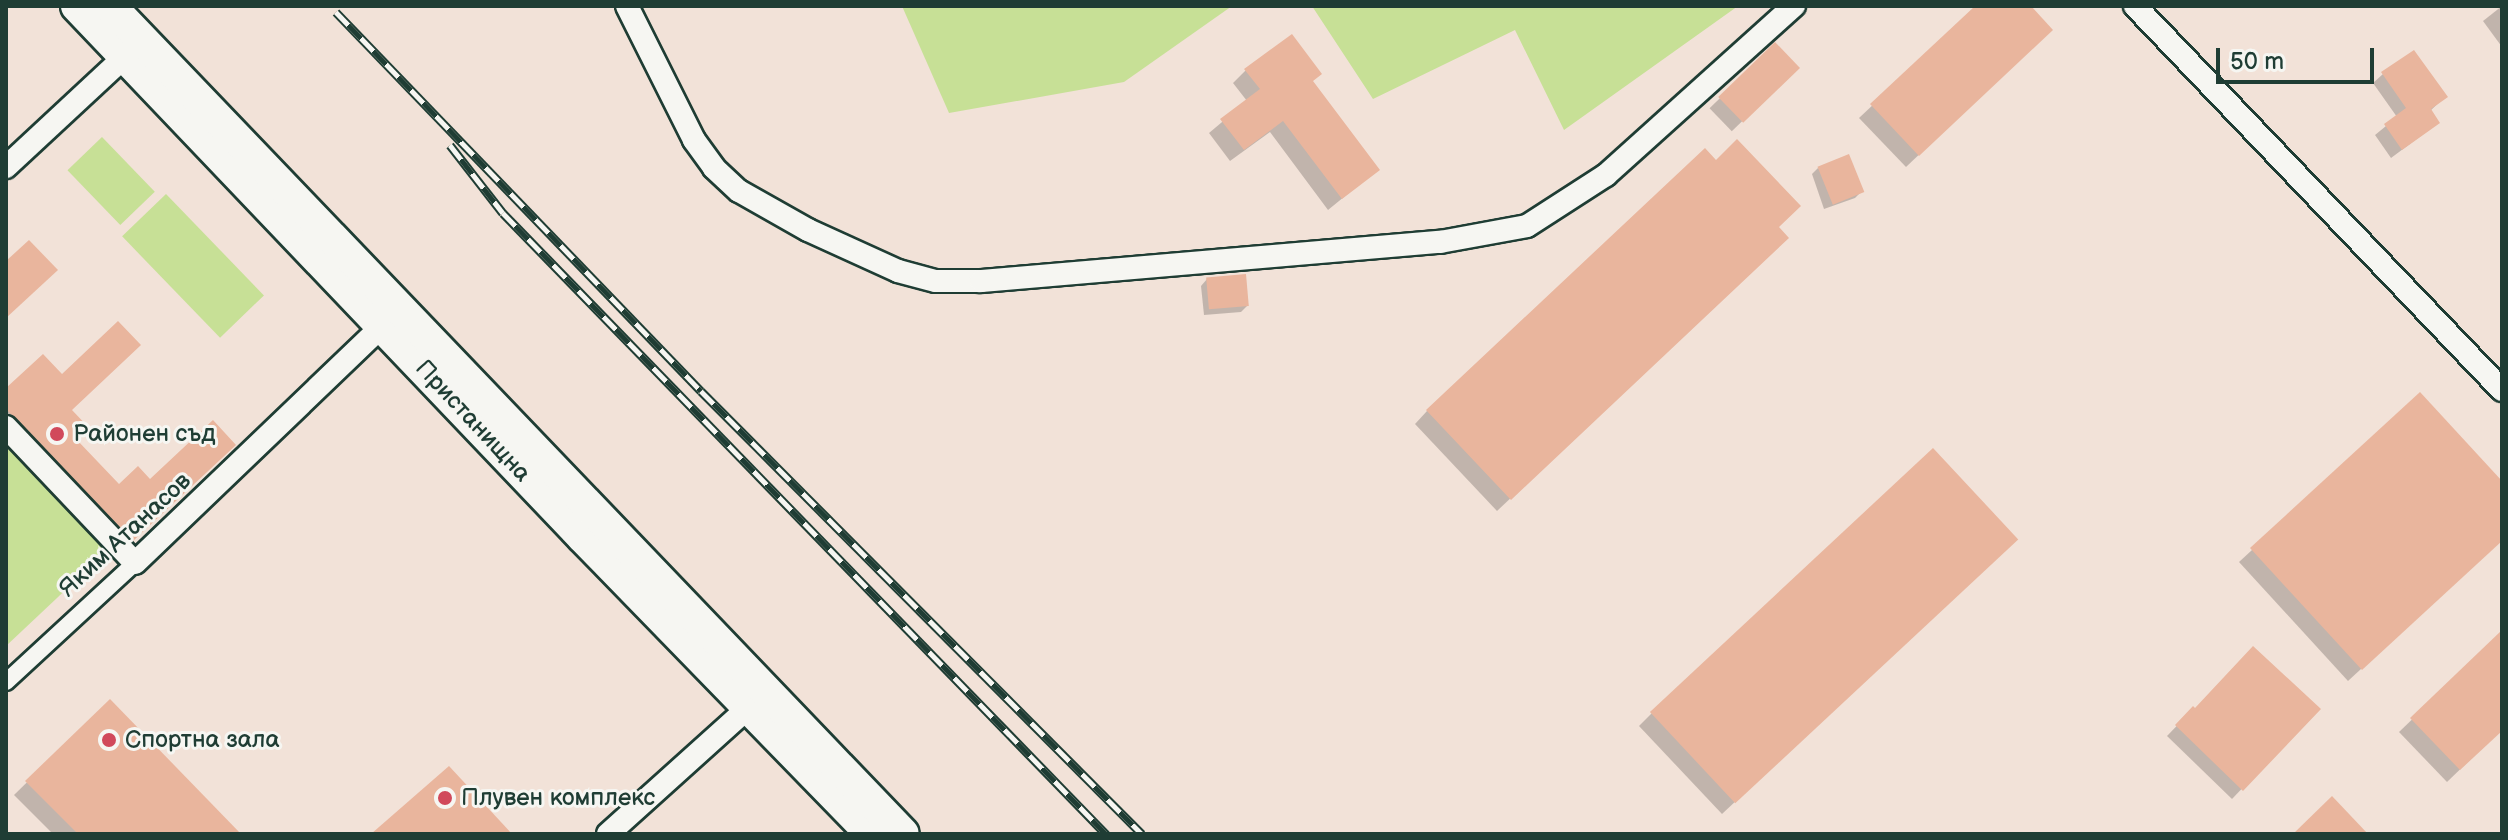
<!DOCTYPE html>
<html>
<head>
<meta charset="utf-8">
<style>
	body { margin:0 }
	#map { position:relative; width:2508px; height:840px; overflow:hidden; background:#f2e2d8; font-family:"Balsamiq Sans",sans-serif }
	div>[style] { position:absolute }
	[style*='--x'] { left:calc(var(--x)*1px); top:calc(var(--y)*1px); width:calc(var(--w)*1px); rotate:calc(var(--a)*1deg) }
	.green>* { inset:0; background:#c7e096; transform-origin:0 0 }
	.shadow>* { inset:0; background:#0003; transform-origin:0 0 }
	.building>* { inset:0; background:#e9b59d; transform-origin:0 0 }
	.roads { filter:drop-shadow(2px 0 #1f3d34) drop-shadow(-2px 0 #1f3d34) drop-shadow(0 2px #1f3d34) drop-shadow(0 -2px #1f3d34) }
	.pedestrian>* { height:16px; margin:-8px; padding:0 8px; transform-origin:8px; border-radius:8px; background:#f6f6f2 }
	.minor>* { height:22px; margin:-11px; padding:0 11px; transform-origin:11px; border-radius:11px; background:#f6f6f2 }
	.secondary>* { height:32px; margin:-16px; padding:0 16px; transform-origin:16px; border-radius:16px; background:#f6f6f2 }
	.rail>* { height:9px; margin-top:-4.5px; transform-origin:0; background:repeating-linear-gradient(90deg,#f6f6f2 0 18px,#1f3d34 0 36px); box-sizing:border-box; border-block:2px solid #1f3d34 }
	.dots>* { width:22px; height:22px; translate:-50% -50%; box-sizing:border-box; border:4px solid #f6f6f2; border-radius:50% }
	span { translate:-50% -50%; white-space:nowrap; text-align:center; line-height:1.15; -webkit-text-stroke:6px #f6f6f2; paint-order:stroke }
	.street-label { font-size:24px; color:#1f3d34 }
	.poi-label { font-size:24px; color:#1f3d34 }
	.left { translate:0 -50%; text-align:left }
	.frame { position:absolute; inset:0; border:8px solid #1f3d34; pointer-events:none }
	.scale { position:absolute; left:2216px; top:48px; width:158px; height:36px; box-sizing:border-box; border:4px solid #1f3d34; border-top:0; padding-left:10px; font-size:24px; line-height:28px; white-space:nowrap; color:#1f3d34; -webkit-text-stroke:6px #f6f6f2; paint-order:stroke }
</style>
</head>
<body>
<div id="map">
	<div class="green">
		<i style="clip-path:polygon(902px 6px,1232px 6px,1124px 82px,949px 113px)"></i>
		<i style="clip-path:polygon(1312px 6px,1738px 6px,1564px 130px,1515px 30px,1373px 99px)"></i>
		<i style="left:102px;top:137px;width:76px;height:48px;rotate:46deg"></i>
		<i style="left:166px;top:194px;width:141px;height:61px;rotate:46deg"></i>
		<i style="clip-path:polygon(6px 441px,109px 549px,6px 646px)"></i>
	</div>
	<div class="shadow">
		<i style="clip-path:polygon(1978px 6px,2028px 6px,2038px 42px,1906px 167px,1859px 118px)"></i>
		<i style="clip-path:polygon(2502px 6px,2502px 47px,2483px 21px)"></i>
		<i style="left:1775px;top:45px;width:32px;height:91px;rotate:46deg"></i>
		<i style="clip-path:polygon(1246px 70px,1311px 82px,1377px 170px,1328px 210px,1270px 132px,1230px 161px,1209px 133px,1247px 101px,1233px 83px)"></i>
		<i style="clip-path:polygon(2383px 74px,2445px 97px,2430px 111px,2438px 123px,2391px 158px,2375px 135px,2397px 117px,2373px 83px)"></i>
		<i style="clip-path:polygon(1818px 168px,1861px 192px,1855px 198px,1824px 209px,1812px 174px)"></i>
		<i style="clip-path:polygon(1776px 227px,1774px 250px,1497px 511px,1415px 424px,1427px 411px)"></i>
		<i style="clip-path:polygon(1207px 279px,1247px 306px,1241px 312px,1204px 315px,1201px 286px)"></i>
		<i style="clip-path:polygon(6px 391px,69px 410px,75px 440px,119px 487px,150px 482px,220px 457px,119px 552px,6px 434px)"></i>
		<i style="clip-path:polygon(2420px 395px,2502px 484px,2502px 539px,2348px 681px,2239px 562px)"></i>
		<i style="clip-path:polygon(2003px 551px,1722px 814px,1639px 726px,1652px 713px)"></i>
		<i style="clip-path:polygon(2502px 633px,2502px 729px,2447px 782px,2399px 732px)"></i>
		<i style="clip-path:polygon(110px 701px,239px 834px,53px 834px,14px 795px)"></i>
		<i style="clip-path:polygon(2193px 709px,2318px 709px,2232px 799px,2167px 736px)"></i>
	</div>
	<div class="building">
		<i style="clip-path:polygon(1975px 6px,2031px 6px,2053px 30px,1919px 156px,1870px 104px)"></i>
		<i style="clip-path:polygon(1292px 34px,1322px 74px,1313px 81px,1380px 170px,1342px 199px,1283px 121px,1244px 150px,1220px 119px,1260px 89px,1244px 69px)"></i>
		<i style="left:1775px;top:42px;width:36px;height:79px;rotate:46deg"></i>
		<i style="clip-path:polygon(2414px 50px,2448px 97px,2431px 109px,2440px 123px,2402px 150px,2384px 124px,2406px 108px,2381px 72px)"></i>
		<i style="clip-path:polygon(1737px 139px,1801px 206px,1779px 227px,1789px 238px,1511px 500px,1426px 410px,1705px 148px,1716px 160px)"></i>
		<i style="left:1849px;top:154px;width:41px;height:34px;rotate:68deg"></i>
		<i style="clip-path:polygon(29px 240px,58px 270px,6px 318px,6px 261px)"></i>
		<i style="left:1246px;top:274px;width:32px;height:40px;rotate:85deg"></i>
		<i style="clip-path:polygon(118px 321px,141px 345px,72px 410px,90px 429px,77px 440px,119px 484px,138px 466px,150px 479px,213px 420px,236px 445px,133px 541px,6px 409px,6px 388px,43px 354px,62px 374px)"></i>
		<i style="clip-path:polygon(2420px 392px,2502px 481px,2502px 541px,2362px 670px,2250px 548px)"></i>
		<i style="left:1933px;top:448px;width:125px;height:387px;rotate:47deg"></i>
		<i style="clip-path:polygon(2502px 630px,2502px 731px,2460px 770px,2410px 718px)"></i>
		<i style="clip-path:polygon(2253px 646px,2321px 709px,2243px 791px,2175px 725px,2193px 706px,2195px 708px)"></i>
		<i style="clip-path:polygon(110px 699px,241px 834px,78px 834px,25px 781px)"></i>
		<i style="clip-path:polygon(449px 766px,512px 834px,371px 834px)"></i>
		<i style="clip-path:polygon(2332px 796px,2368px 834px,2293px 834px)"></i>
	</div>
	<div class="roads">
		<div class="pedestrian">
			<i style="--x:6;--y:682;--w:176;--a:-42.7"></i>
		</div>
		<div class="minor">
			<i style="--x:627;--y:6;--w:150;--a:63.4"></i>
			<i style="--x:694;--y:140;--w:34;--a:54"></i>
			<i style="--x:714;--y:168;--w:34;--a:43"></i>
			<i style="--x:739;--y:191;--w:79;--a:29.5"></i>
			<i style="--x:808;--y:230;--w:99;--a:24.5"></i>
			<i style="--x:898;--y:271;--w:39;--a:15"></i>
			<i style="--x:936;--y:281;--w:45;--a:0"></i>
			<i style="--x:981;--y:281;--w:461;--a:-4.9"></i>
			<i style="--x:1440;--y:242;--w:88;--a:-10.4"></i>
			<i style="--x:1527;--y:226;--w:94;--a:-32.8"></i>
			<i style="--x:1606;--y:175;--w:253;--a:-42"></i>
			<i style="--x:2135;--y:6;--w:531;--a:46.3"></i>
			<i style="--x:6;--y:167;--w:175;--a:-42.9"></i>
			<i style="--x:6;--y:427;--w:187;--a:46.5"></i>
			<i style="--x:135;--y:563;--w:344;--a:-43.8"></i>
			<i style="--x:608;--y:834;--w:190;--a:-42"></i>
		</div>
		<div class="secondary">
			<i style="--x:77;--y:6;--w:733;--a:46.38"></i>
			<i style="--x:583;--y:537;--w:414;--a:45.8"></i>
			<i style="--x:110;--y:6;--w:1146;--a:46.24"></i>
		</div>
	</div>
	<div class="rail">
		<i style="--x:336;--y:12;--w:526;--a:46.08"></i>
		<i style="--x:701;--y:391;--w:625;--a:45.13"></i>
		<i style="--x:450;--y:145;--w:86;--a:52.1"></i>
		<i style="--x:503;--y:213;--w:866;--a:45.84"></i>
	</div>
	<div class="dots">
		<i style="left:57px;top:434px;background:#d1495b"></i>
		<i style="left:109px;top:740px;background:#d1495b"></i>
		<i style="left:445px;top:798px;background:#d1495b"></i>
	</div>
	<div class="street-label">
		<span style="left:473px;top:421px;rotate:47deg">Пристанищна</span>
		<span style="left:125px;top:535px;rotate:-43deg">Яким Атанасов</span>
	</div>
	<div class="poi-label">
		<span class="left" style="left:73px;top:434px">Районен съд</span>
		<span class="left" style="left:125px;top:740px">Спортна зала</span>
		<span class="left" style="left:461px;top:798px">Плувен комплекс</span>
	</div>
	<div class="frame"></div>
	<div class="scale">50 m</div>
</div>
</body>
</html>
